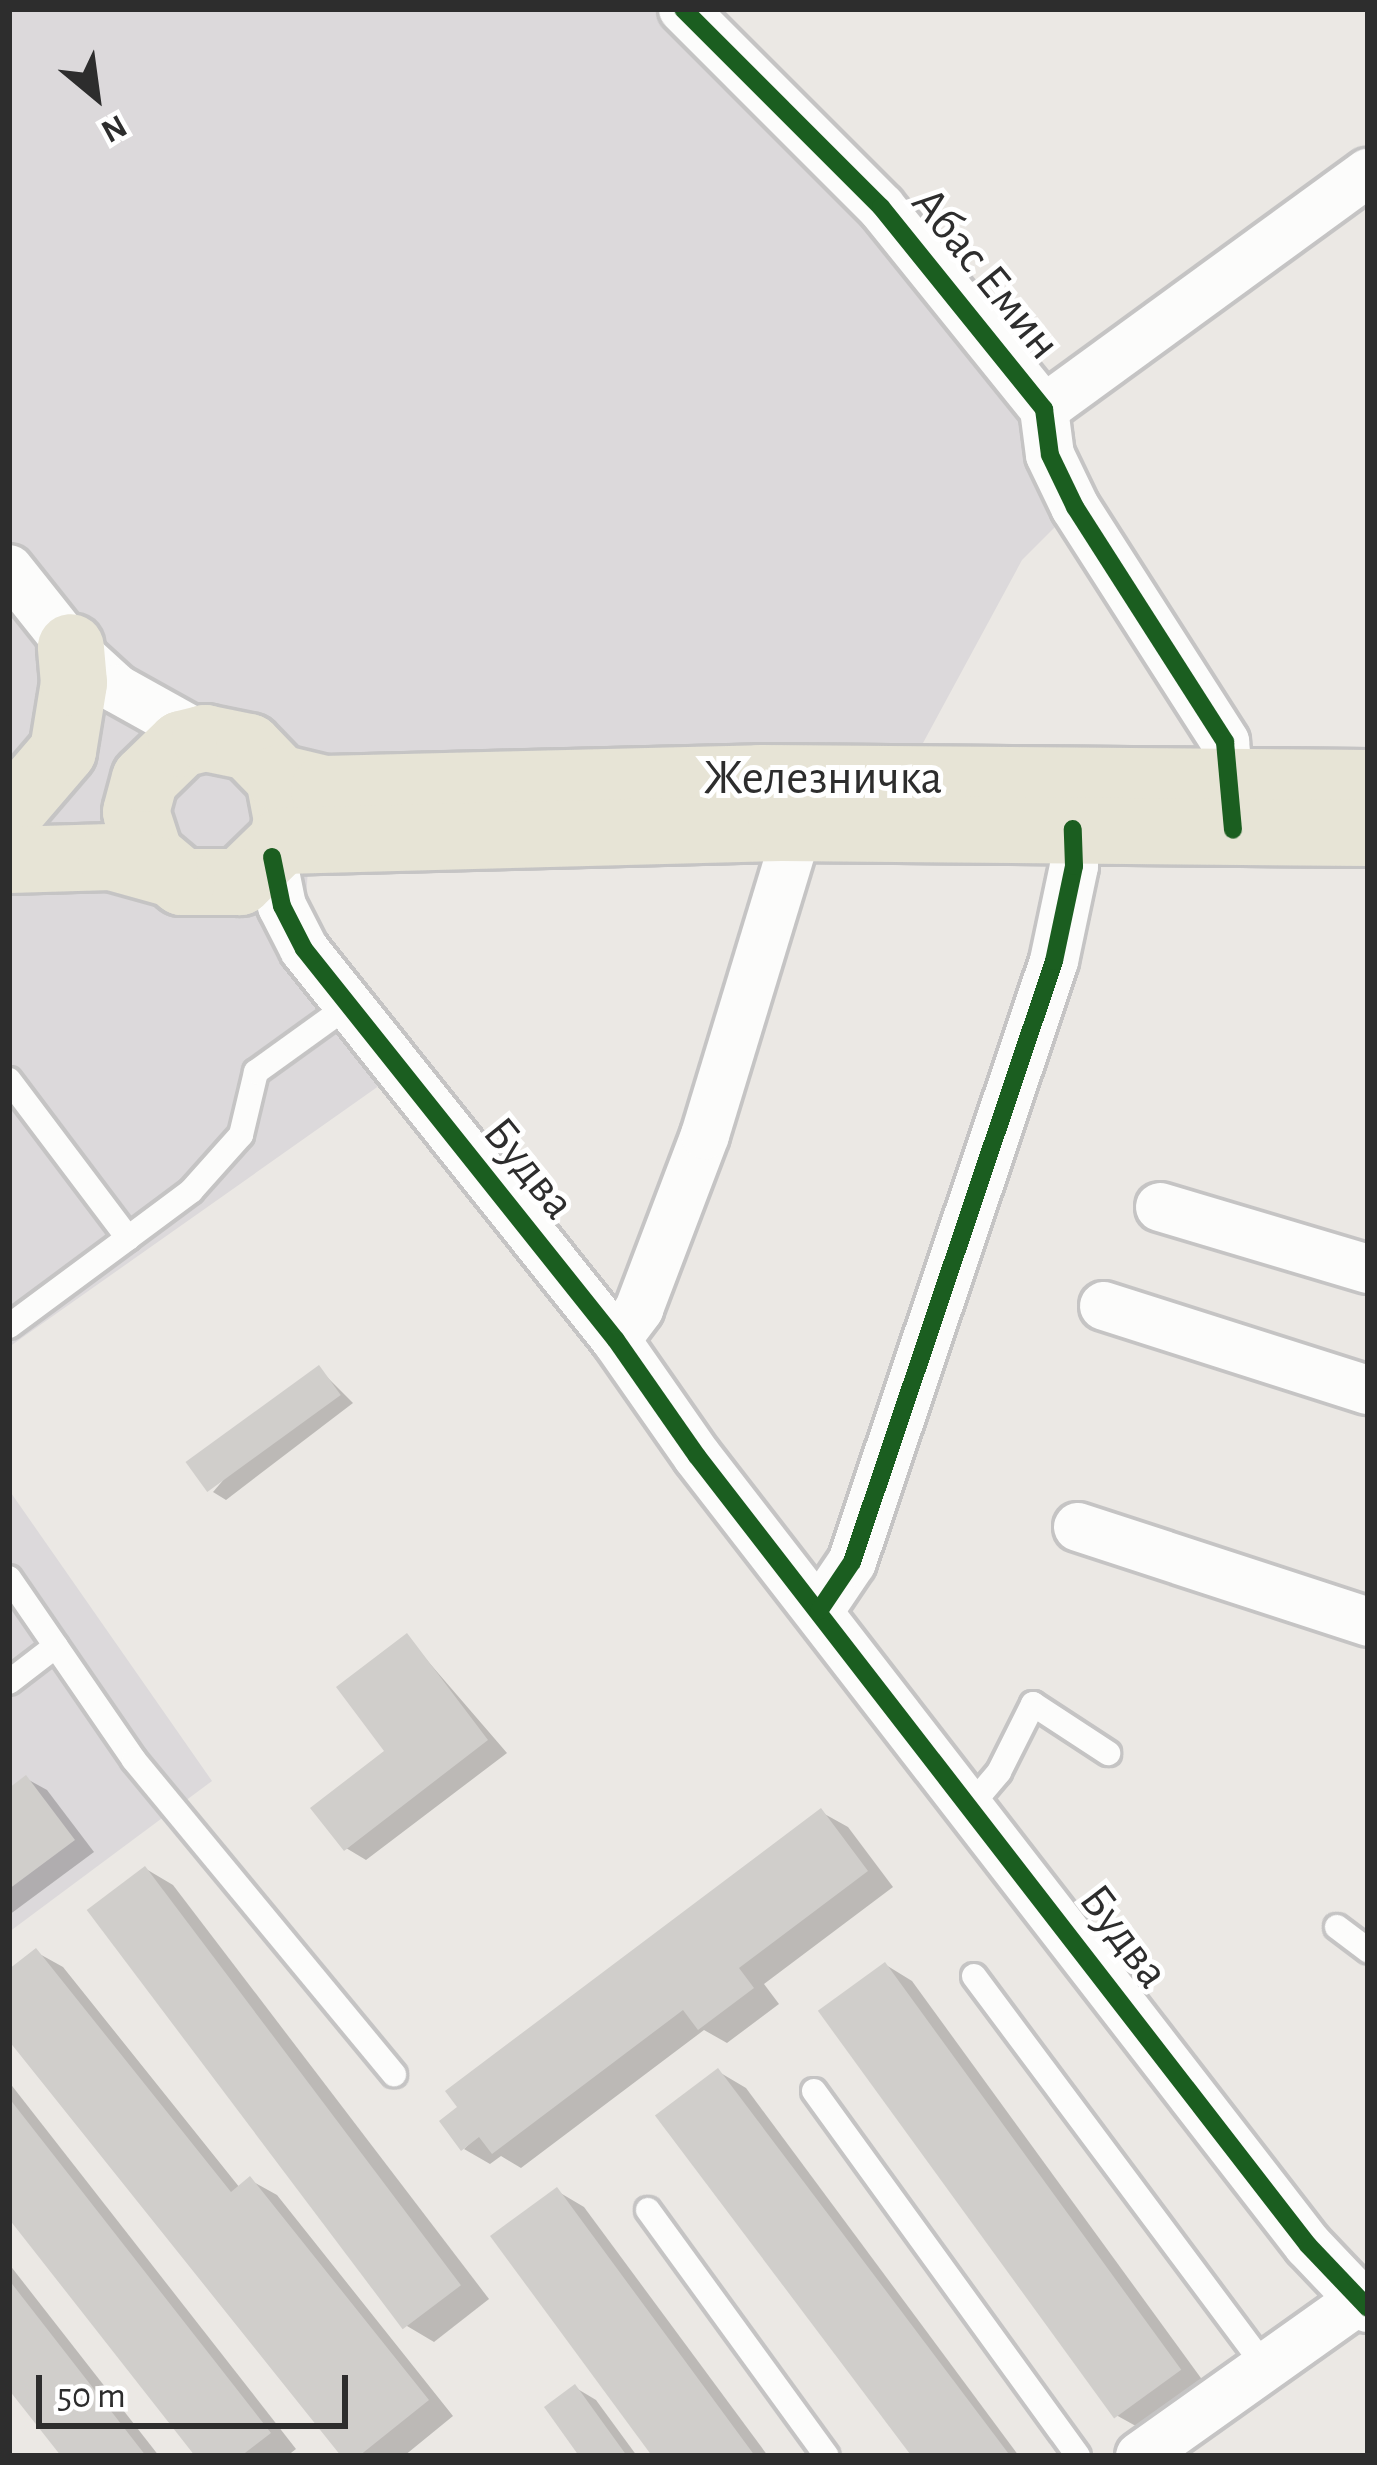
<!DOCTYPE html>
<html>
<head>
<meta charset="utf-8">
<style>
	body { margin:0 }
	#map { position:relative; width:1377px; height:2465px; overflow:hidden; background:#ebe8e4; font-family:"Alegreya Sans",sans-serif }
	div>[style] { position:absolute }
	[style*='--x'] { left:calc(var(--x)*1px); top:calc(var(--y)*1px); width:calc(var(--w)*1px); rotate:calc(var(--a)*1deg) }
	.industrial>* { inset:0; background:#dcd9db }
	.shadow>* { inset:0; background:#0003 }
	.building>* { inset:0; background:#d0cecb; transform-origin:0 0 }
	.roads { filter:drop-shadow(3px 0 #c5c4c4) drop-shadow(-3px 0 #c5c4c4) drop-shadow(0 3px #c5c4c4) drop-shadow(0 -3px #c5c4c4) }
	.service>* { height:24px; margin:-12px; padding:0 12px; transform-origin:12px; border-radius:12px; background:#fcfcfb }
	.minor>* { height:48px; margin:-24px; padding:0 24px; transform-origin:24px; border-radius:24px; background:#fcfcfb }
	.primary>* { height:66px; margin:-33px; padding:0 33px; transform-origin:33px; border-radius:33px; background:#e7e4d6 }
	.cycleway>* { height:18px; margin:-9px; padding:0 9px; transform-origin:9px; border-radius:9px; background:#1b5e20 }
	span { translate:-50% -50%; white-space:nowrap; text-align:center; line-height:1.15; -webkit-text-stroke:10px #fff; paint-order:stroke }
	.street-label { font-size:48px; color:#2d2d2d }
	.frame { position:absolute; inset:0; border:12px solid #2d2d2d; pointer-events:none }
	.north { position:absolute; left:36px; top:36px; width:120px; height:120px; -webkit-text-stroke:9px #fff; paint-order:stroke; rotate:151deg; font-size:33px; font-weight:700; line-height:48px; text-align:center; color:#2d2d2d }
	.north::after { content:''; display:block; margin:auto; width:42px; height:54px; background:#2d2d2d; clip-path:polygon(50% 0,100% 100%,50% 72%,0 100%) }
	.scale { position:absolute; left:36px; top:2375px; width:312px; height:54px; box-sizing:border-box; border:6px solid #2d2d2d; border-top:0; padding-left:15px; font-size:36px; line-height:42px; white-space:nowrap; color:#2d2d2d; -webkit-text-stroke:9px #fff; paint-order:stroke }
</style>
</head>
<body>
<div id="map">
	<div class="industrial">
		<i style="clip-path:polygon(9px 9px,683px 9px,979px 323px,1075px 507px,1022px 560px,903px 780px,315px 770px,306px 898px,400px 1071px,9px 1347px)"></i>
		<i style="clip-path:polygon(9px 1490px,212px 1781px,9px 1932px)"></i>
	</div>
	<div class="shadow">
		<i style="clip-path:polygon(319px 1369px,353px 1403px,226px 1500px,213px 1492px)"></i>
		<i style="clip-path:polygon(407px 1637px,507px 1753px,366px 1860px,346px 1848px,389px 1751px)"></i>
		<i style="clip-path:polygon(27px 1779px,47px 1790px,94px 1852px,9px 1915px,9px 1792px)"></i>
		<i style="clip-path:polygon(821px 1812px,848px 1827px,893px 1887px,764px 1984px,779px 2004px,727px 2043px,704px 2030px,521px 2168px,501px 2156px,490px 2164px,464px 2149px)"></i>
		<i style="clip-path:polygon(146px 1869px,173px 1885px,489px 2299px,434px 2342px,407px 2326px)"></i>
		<i style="clip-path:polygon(36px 1952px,63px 1967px,240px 2188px,250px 2180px,277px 2195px,453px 2416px,404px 2456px,345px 2456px,9px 2036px,9px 1973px)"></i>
		<i style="clip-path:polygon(886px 1965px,912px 1981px,1206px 2385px,1143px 2430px,1116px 2415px)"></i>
		<i style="clip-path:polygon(719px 2072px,746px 2088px,1019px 2456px,912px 2456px)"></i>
		<i style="clip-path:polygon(9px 2082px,296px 2449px,287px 2456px,199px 2456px,9px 2214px)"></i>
		<i style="clip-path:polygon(557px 2191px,584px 2207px,768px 2456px,656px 2456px)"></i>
		<i style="clip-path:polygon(9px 2264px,159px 2456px,64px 2456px,9px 2385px)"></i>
		<i style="clip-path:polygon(576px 2388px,596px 2400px,637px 2456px,583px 2456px)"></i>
	</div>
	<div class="building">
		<i style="left:319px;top:1365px;width:37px;height:165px;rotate:54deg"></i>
		<i style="clip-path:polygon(407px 1633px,488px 1740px,344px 1851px,310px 1808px,384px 1751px,336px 1687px)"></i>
		<i style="clip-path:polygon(26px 1775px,75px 1840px,9px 1889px,9px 1788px)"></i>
		<i style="clip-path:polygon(821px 1808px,868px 1871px,739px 1968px,754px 1988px,698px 2030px,683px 2010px,492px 2154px,479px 2137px,461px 2151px,439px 2121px,457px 2107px,445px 2091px)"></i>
		<i style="left:145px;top:1866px;width:525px;height:73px;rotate:53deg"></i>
		<i style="clip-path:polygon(36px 1948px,231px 2192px,250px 2176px,429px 2400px,359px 2456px,341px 2456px,9px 2041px,9px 1969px)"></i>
		<i style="left:885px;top:1962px;width:504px;height:83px;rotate:54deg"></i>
		<i style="left:718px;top:2068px;width:483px;height:79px;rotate:53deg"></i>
		<i style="clip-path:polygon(9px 2098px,271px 2433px,241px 2456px,195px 2456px,9px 2219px)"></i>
		<i style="clip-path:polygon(557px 2187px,755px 2456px,652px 2456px,490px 2236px)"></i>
		<i style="clip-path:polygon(9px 2280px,146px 2456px,61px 2456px,9px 2390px)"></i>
		<i style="clip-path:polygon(575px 2384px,627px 2456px,579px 2456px,544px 2407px)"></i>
	</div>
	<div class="roads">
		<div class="service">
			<i style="--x:9;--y:1080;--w:198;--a:53"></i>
			<i style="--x:128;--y:1238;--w:148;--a:143.5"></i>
			<i style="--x:128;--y:1238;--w:79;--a:-36.7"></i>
			<i style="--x:191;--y:1191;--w:75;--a:-48.2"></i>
			<i style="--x:241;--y:1135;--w:65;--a:-76.6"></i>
			<i style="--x:256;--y:1072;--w:115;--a:-35.8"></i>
			<i style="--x:9;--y:1578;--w:221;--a:55.5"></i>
			<i style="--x:134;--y:1760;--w:408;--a:50.4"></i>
			<i style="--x:9;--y:1682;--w:59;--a:-37.5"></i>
			<i style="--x:972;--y:1804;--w:42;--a:-49.8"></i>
			<i style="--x:999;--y:1772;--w:76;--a:-63.4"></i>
			<i style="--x:1033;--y:1704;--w:90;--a:33.2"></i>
			<i style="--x:1337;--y:1927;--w:39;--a:37"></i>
			<i style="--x:974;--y:1976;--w:489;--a:53.3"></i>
			<i style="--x:814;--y:2091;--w:450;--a:54.1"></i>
			<i style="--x:648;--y:2210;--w:304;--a:54"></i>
		</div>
		<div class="minor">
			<i style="--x:683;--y:9;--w:280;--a:45"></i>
			<i style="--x:881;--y:207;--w:260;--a:51.1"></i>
			<i style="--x:1044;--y:409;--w:46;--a:82.6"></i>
			<i style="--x:1050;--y:455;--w:58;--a:64.3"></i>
			<i style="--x:1075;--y:507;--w:279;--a:57.4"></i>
			<i style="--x:1225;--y:742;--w:72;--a:84.4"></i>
			<i style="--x:1044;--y:409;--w:401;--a:-36.1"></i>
			<i style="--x:9;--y:569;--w:100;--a:51.5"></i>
			<i style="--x:71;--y:647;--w:62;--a:42.4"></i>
			<i style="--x:117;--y:689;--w:101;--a:29.1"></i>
			<i style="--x:272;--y:857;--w:50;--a:78.5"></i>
			<i style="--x:282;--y:906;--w:48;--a:62.9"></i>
			<i style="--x:304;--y:949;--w:500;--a:51.41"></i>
			<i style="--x:616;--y:1340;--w:141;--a:55.1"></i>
			<i style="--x:697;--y:1456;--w:998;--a:52.25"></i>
			<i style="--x:1308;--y:2245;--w:87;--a:46.4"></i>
			<i style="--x:1160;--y:1207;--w:217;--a:16.6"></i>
			<i style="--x:1104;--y:1306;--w:277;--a:17.7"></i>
			<i style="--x:616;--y:1340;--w:39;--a:-53"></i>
			<i style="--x:639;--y:1309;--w:186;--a:-69.2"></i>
			<i style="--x:705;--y:1135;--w:321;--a:-73.1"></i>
			<i style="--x:1078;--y:1527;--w:305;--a:18.1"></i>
			<i style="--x:819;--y:1611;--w:59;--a:-56"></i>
			<i style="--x:852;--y:1562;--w:634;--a:-71.42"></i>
			<i style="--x:1054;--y:961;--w:97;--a:-78.1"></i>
			<i style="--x:1074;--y:866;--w:37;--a:-92"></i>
			<i style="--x:1140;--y:2456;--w:280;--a:-35.4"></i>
		</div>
		<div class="primary">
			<i style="--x:279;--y:778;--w:43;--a:79.2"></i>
			<i style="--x:287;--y:820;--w:22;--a:103"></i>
			<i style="--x:282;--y:841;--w:59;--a:135.7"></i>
			<i style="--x:240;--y:882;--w:58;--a:180"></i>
			<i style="--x:182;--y:882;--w:42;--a:-139.8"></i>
			<i style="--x:150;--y:855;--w:45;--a:-108"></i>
			<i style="--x:136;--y:812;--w:34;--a:-75"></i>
			<i style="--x:145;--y:779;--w:50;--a:-44.2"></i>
			<i style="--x:181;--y:744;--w:25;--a:-14"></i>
			<i style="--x:205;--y:738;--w:45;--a:11.6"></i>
			<i style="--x:249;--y:747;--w:43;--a:45.9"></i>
			<i style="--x:279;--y:778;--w:46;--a:13.7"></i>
			<i style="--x:324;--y:789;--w:436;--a:-1.4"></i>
			<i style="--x:760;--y:778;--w:608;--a:0.47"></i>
			<i style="--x:9;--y:814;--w:83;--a:-49.4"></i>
			<i style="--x:63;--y:751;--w:69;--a:-80.8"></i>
			<i style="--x:74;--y:683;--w:36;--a:-95"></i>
			<i style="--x:282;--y:841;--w:499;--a:-1.5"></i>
			<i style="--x:781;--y:828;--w:587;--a:0.49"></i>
			<i style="--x:9;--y:860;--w:102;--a:-1.7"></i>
			<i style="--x:111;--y:857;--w:56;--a:15.5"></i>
		</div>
	</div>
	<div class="cycleway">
		<i style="--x:683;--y:9;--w:280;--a:45"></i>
		<i style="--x:881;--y:207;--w:260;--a:51.1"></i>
		<i style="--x:1044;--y:409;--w:46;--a:82.6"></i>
		<i style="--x:1050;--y:455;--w:58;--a:64.3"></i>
		<i style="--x:1075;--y:507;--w:279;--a:57.4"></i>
		<i style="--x:1225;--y:742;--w:88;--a:84.8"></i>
		<i style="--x:272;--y:857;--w:50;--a:78.5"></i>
		<i style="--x:282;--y:906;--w:48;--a:62.9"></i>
		<i style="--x:304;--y:949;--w:500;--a:51.41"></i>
		<i style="--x:616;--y:1340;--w:141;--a:55.1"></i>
		<i style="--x:697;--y:1456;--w:998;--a:52.25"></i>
		<i style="--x:1308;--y:2245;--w:87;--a:46.4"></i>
		<i style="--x:819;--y:1611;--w:59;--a:-56"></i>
		<i style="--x:852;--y:1562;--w:634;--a:-71.42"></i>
		<i style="--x:1054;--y:961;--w:97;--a:-78.1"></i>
		<i style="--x:1074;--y:866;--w:37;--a:-92"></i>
	</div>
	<div class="street-label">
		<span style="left:985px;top:274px;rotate:51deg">Абас Емин</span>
		<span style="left:823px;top:780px">Железничка</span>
		<span style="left:528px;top:1169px;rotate:51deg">Будва</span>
		<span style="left:1123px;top:1937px;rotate:53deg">Будва</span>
	</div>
	<div class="frame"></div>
	<div class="north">N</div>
	<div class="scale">50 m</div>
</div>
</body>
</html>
